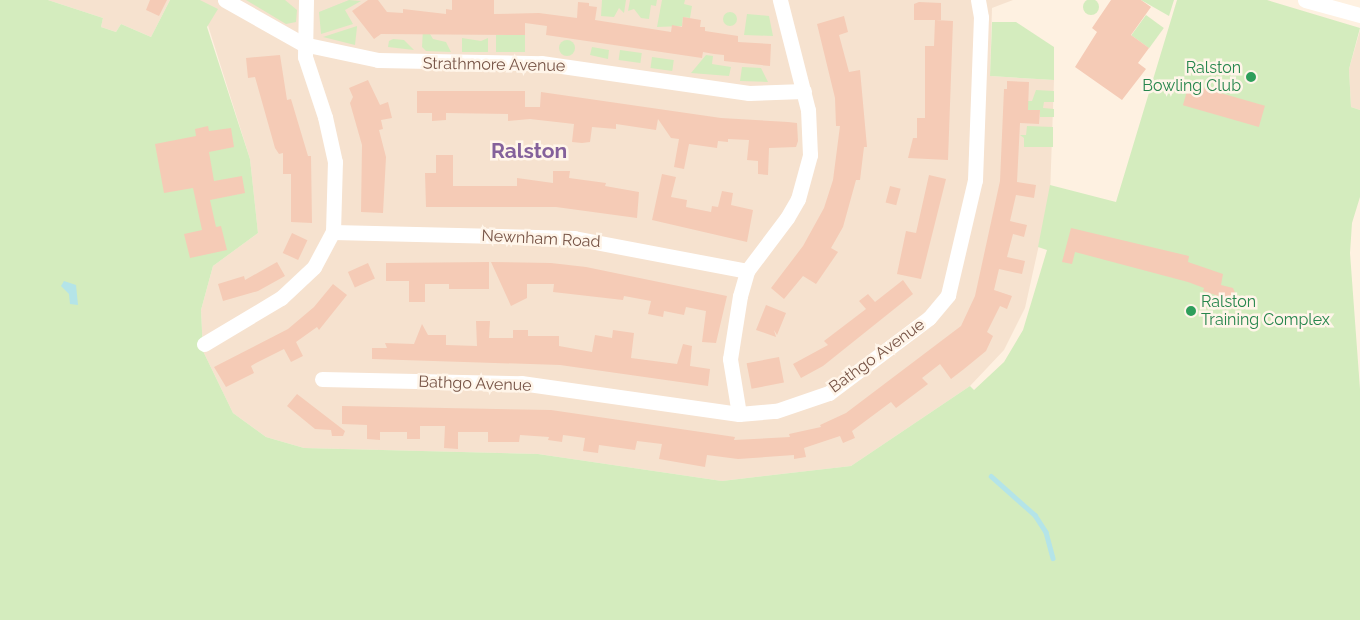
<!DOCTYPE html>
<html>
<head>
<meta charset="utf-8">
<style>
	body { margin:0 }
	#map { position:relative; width:1360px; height:620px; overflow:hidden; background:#fef1e1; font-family:Raleway,sans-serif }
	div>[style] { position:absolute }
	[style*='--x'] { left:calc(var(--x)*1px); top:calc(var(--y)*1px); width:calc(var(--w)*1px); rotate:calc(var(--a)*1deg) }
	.residential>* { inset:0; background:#f6e2cf }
	.green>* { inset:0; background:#d4ecbe; transform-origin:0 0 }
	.round { border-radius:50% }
	.water>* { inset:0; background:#b4e4e8 }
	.stream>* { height:4.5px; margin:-2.25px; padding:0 2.25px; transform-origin:2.25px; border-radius:2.25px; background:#b4e4e8 }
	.building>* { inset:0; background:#f5cbb6; transform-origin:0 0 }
	.minor>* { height:15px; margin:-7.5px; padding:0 7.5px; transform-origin:7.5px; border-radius:7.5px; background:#fff }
	.dots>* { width:14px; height:14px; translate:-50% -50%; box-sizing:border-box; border:2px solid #fff5e9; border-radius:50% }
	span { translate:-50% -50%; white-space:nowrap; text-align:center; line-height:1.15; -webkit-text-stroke:5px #fff5e9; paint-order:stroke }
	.street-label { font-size:16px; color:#775446 }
	.leisure-label { font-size:16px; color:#27864d }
	.right { translate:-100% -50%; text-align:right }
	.left { translate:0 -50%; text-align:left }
	.district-label { font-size:21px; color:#84619b; font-weight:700 }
</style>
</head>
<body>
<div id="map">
	<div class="residential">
		<i style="clip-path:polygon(48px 0,170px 0,151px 37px,121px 24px,116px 32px,101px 27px,103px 18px)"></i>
		<i style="clip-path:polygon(200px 0,1013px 0,992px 8px,990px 76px,1054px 80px,1050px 195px,1025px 308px,1004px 350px,970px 386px,851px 466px,722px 481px,538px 454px,304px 448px,266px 437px,233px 413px,203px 351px,201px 310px,213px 266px,258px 233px,250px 159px)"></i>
		<i style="clip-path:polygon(1360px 30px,1360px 110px,1351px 107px,1349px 69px)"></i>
	</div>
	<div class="green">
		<i class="round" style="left:1083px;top:-1px;width:16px;height:16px"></i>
		<i style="clip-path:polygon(0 0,48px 0,103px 18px,101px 27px,116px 32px,121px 24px,151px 37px,170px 0,200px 0,218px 9px,207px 27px,250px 159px,258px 233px,213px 266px,201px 310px,203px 351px,233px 413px,266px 437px,304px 448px,538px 454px,722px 481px,851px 466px,970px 386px,974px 390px,1004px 362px,1023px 330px,1047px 250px,1038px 247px,1050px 185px,1116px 202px,1177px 0,1267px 0,1360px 28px,1349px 69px,1351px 107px,1360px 110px,1360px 197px,1352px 223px,1350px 253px,1360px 389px,1360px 620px,0 620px)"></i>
		<i style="clip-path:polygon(246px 0,285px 0,297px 10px,296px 22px,286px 24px)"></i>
		<i style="clip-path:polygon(349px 0,361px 1px,345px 10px,353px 24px,321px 34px,319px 12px)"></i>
		<i style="clip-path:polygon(602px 0,626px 0,624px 13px,619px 8px,614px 17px,601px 16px)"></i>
		<i style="clip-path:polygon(630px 0,657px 0,656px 6px,651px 5px,649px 19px,641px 18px,634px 9px,628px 11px)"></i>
		<i style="clip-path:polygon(662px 0,685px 0,684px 4px,692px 6px,690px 18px,683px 17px,682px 26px,657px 27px)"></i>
		<i style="clip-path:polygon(1141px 0,1174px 0,1169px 16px)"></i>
		<i class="round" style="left:723px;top:12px;width:14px;height:14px"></i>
		<i style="clip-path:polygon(747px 14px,769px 16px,773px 36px,744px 35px)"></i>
		<i style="left:1146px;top:15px;width:22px;height:25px;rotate:36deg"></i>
		<i style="clip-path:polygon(992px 22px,1016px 22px,1054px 47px,1054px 80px,990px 76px)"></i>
		<i style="clip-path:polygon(357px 27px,355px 45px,323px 37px,357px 26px)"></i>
		<i style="clip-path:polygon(423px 29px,427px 29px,433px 39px,446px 42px,451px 52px,426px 51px,422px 47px)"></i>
		<i style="left:496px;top:35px;width:29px;height:17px"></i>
		<i style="clip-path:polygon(462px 38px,481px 41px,488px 38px,488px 52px,462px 52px)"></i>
		<i style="clip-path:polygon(393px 39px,404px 40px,414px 50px,388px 47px,389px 41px)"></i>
		<i class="round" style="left:559px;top:40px;width:16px;height:16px"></i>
		<i style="clip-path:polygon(592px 47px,609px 50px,608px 59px,590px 55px)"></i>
		<i style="left:620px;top:50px;width:22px;height:10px;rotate:8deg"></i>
		<i style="clip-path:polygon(706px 55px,713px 56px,712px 64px,731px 67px,729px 76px,691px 73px)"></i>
		<i style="left:652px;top:57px;width:22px;height:11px;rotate:8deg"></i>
		<i style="clip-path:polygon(742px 67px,761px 68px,768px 82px,740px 81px)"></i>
		<i style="clip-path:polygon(1036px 90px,1054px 91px,1054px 102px,1044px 102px,1043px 108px,1054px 109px,1054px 117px,1040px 117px,1040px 111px,1026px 110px,1027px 101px,1032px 101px)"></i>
		<i style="clip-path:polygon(1027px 126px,1053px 127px,1053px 147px,1024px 147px,1024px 138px,1020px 135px,1026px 135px)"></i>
	</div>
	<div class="water">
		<i style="clip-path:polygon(64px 281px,76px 285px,78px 305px,70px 304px,69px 294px,61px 286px)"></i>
	</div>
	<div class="stream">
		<i style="--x:991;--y:476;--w:59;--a:41.6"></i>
		<i style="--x:1035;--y:515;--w:20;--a:57"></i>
		<i style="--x:1046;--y:532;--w:27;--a:75"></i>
	</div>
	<div class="building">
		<i style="clip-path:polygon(150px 0,167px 0,159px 16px,146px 10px)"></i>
		<i style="clip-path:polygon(368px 0,378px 0,387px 12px,403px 13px,403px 9px,446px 14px,446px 9px,452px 10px,452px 0,494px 0,494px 14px,539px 13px,577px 18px,578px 2px,589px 3px,589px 6px,597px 7px,595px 20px,671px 32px,672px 25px,682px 27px,683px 17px,701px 20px,700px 27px,705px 27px,705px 31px,738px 36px,738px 42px,771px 44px,770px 66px,724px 61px,724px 55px,714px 54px,703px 52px,702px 58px,546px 35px,547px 26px,525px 23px,525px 35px,381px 34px,374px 39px,352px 11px)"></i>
		<i style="clip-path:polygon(1111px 0,1141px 0,1151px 7px,1131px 35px,1149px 48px,1138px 63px,1146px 69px,1122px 100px,1075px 67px,1097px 32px,1092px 28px)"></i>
		<i style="clip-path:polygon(919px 2px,941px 3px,941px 20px,914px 20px,914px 4px)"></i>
		<i style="clip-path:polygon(844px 16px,848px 32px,839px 35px,849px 72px,860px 70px,867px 147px,864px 147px,860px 180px,856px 180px,843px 227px,831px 248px,838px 252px,816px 284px,803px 276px,784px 299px,771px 288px,803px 246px,824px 208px,833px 180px,840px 126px,836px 126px,835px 98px,817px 24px)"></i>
		<i style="clip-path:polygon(935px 20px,953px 21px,948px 160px,908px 158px,913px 138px,917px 138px,917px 118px,925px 118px,925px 46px,934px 46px)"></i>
		<i style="clip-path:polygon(280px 55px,287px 100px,291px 99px,308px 156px,311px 156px,312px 223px,291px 222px,291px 174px,283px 174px,283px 153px,279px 154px,275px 148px,255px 77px,248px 78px,246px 58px)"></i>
		<i style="clip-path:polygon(368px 80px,380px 105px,388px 102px,392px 118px,381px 120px,383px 129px,379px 130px,386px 157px,383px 213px,361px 212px,362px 145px,350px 103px,353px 97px,349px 88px)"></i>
		<i style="clip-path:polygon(1007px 81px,1029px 82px,1028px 110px,1040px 110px,1039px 124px,1020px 123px,1017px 182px,1036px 185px,1034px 198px,1016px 195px,1010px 221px,1027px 225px,1024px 237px,1013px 234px,1007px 257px,1025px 261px,1022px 274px,999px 269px,994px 290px,1012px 296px,1007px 309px,1000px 306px,987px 332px,993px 336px,986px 351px,964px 369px,951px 379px,940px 364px,922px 378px,928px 384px,896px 408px,891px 402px,852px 431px,855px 438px,843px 443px,840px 436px,804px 448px,806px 457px,794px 459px,794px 455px,738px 459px,707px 455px,705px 467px,659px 459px,662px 444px,637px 441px,635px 450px,599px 445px,598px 453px,583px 451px,585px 438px,563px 435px,562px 442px,548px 440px,549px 437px,520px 435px,519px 442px,488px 442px,488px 432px,458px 432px,458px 449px,444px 448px,445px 426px,420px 426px,420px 439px,407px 439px,407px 432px,380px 432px,380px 440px,367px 439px,367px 425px,342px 424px,342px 406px,551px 410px,735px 437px,734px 440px,790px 437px,789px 434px,821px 427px,820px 425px,846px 413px,961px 326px,975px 296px,1000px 181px,1004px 89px,1007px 89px)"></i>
		<i style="left:1189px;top:84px;width:79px;height:22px;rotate:16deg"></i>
		<i style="clip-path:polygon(417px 91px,525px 91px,525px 107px,540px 107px,541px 92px,721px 118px,788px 122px,797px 123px,798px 141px,796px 147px,769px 148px,768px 175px,758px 174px,758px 161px,747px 160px,749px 140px,728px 139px,728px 142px,718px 141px,717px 148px,689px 144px,684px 169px,674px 167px,679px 139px,671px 138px,658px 119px,656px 130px,616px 124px,616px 129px,592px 127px,590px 142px,582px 143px,572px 142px,574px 124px,530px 119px,508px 121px,508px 114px,446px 113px,446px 120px,432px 121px,432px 113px,417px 113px)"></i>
		<i style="clip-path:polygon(208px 126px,209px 131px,231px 128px,234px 147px,209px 152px,214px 181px,242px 176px,245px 193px,210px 200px,216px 227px,221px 226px,227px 250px,190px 258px,184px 234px,202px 230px,193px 188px,164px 193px,155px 144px,196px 136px,195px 129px)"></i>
		<i style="clip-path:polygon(436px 155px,453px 155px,453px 186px,517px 186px,517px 178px,553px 183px,553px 171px,570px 171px,569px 178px,606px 183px,605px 186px,639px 192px,637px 218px,556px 207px,426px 207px,425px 173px,436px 173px)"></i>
		<i style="clip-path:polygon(662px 174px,676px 177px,671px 197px,687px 200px,686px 207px,711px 212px,712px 206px,718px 207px,722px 191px,733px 193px,731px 205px,753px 210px,747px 242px,652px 220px)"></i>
		<i style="clip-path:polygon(929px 175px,946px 179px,921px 279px,897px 274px,906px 231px,916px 233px)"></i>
		<i style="left:890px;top:186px;width:11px;height:17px;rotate:15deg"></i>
		<i style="clip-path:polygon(1071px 228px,1189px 256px,1188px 262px,1223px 274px,1221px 285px,1233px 288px,1236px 295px,1228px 299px,1203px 291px,1204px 288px,1188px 282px,1075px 252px,1072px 264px,1062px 262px)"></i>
		<i style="left:292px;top:233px;width:17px;height:22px;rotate:25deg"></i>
		<i style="clip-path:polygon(277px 262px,285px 276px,258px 291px,223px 301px,218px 284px,244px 276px,245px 280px)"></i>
		<i style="clip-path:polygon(489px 262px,489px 289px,449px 289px,449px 284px,425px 284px,425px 302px,409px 302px,409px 281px,386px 281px,386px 263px)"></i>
		<i style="clip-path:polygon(491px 262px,551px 263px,586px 267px,727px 296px,716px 343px,702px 342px,706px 311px,686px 307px,684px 315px,664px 311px,663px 317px,648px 314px,651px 301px,624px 296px,623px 300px,553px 292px,554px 284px,527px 284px,527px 298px,511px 306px)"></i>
		<i style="left:368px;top:263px;width:17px;height:22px;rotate:66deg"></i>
		<i style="clip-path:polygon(903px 280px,913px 294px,823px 366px,801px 378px,793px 364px,828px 345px,824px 341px,866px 309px,859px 301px,868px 294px,875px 302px)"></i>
		<i style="clip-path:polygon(333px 284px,347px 295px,319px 330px,317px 327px,296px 342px,303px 356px,291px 362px,284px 349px,256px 363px,251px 366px,254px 373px,226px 387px,214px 367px,288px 329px,314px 307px)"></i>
		<i style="clip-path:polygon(766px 305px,786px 313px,777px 335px,774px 330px,776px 337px,756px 330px)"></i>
		<i style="clip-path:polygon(476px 321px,490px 321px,489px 338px,513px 338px,513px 330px,528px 330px,528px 336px,559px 336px,559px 346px,592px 352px,595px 335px,612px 338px,613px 330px,634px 333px,631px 358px,677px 364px,683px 344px,692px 346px,690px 366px,710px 369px,708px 386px,560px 365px,372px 359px,372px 348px,387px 348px,385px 343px,414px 344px,422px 324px,428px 335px,446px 335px,446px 345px,477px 346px)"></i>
		<i style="left:779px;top:357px;width:26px;height:33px;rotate:79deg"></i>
		<i style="clip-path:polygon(297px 394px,345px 431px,343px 436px,332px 436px,331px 430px,315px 429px,287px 406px)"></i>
	</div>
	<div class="minor">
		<i style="--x:225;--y:0;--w:90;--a:29.4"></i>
		<i style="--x:303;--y:44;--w:77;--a:12"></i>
		<i style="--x:378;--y:60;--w:163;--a:1.1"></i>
		<i style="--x:541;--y:63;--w:210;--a:8.2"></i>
		<i style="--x:749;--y:93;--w:55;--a:-2.1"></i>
		<i style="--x:1305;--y:0;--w:57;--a:15.3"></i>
		<i style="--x:333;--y:232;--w:241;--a:1.4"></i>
		<i style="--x:574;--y:238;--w:176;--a:10.8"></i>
		<i style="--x:204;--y:344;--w:90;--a:-30.9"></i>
		<i style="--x:281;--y:298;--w:45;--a:-43.2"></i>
		<i style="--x:314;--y:267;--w:40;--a:-62"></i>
		<i style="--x:333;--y:232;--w:70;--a:-88.4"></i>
		<i style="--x:335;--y:162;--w:46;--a:-102.5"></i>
		<i style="--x:325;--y:117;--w:63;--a:-108.4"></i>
		<i style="--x:305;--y:57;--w:57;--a:-89"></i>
		<i style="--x:322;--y:379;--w:199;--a:1.2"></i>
		<i style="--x:521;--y:383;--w:220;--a:8.1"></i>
		<i style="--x:739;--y:414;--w:37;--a:-5"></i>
		<i style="--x:776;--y:411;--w:56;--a:-18.8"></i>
		<i style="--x:829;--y:393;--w:125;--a:-36.9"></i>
		<i style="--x:929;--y:318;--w:30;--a:-50"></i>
		<i style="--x:948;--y:295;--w:118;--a:-76.8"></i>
		<i style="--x:975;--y:180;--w:163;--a:-87.9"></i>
		<i style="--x:981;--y:17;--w:17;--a:-100"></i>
		<i style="--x:739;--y:414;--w:56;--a:-99.3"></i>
		<i style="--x:730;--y:359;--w:64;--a:-81"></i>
		<i style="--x:740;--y:296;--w:26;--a:-74"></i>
		<i style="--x:747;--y:271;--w:66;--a:-53"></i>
		<i style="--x:787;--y:218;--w:22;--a:-60"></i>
		<i style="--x:798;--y:199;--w:46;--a:-74.7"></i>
		<i style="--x:810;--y:155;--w:45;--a:-92.5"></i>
		<i style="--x:808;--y:110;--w:114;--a:-104.3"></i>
	</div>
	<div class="dots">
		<i style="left:1251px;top:77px;background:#2e9e5b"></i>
		<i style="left:1191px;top:311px;background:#2e9e5b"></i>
	</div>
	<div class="street-label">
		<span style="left:494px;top:65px;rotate:1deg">Strathmore Avenue</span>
		<span style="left:541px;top:239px;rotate:3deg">Newnham Road</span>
		<span style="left:877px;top:356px;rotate:-36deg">Bathgo Avenue</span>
		<span style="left:475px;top:384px;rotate:2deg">Bathgo Avenue</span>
	</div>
	<div class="leisure-label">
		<span class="right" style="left:1241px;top:77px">Ralston<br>Bowling Club</span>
		<span class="left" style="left:1201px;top:311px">Ralston<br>Training Complex</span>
	</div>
	<div class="district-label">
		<span style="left:529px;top:151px">Ralston</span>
	</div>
</div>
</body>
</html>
